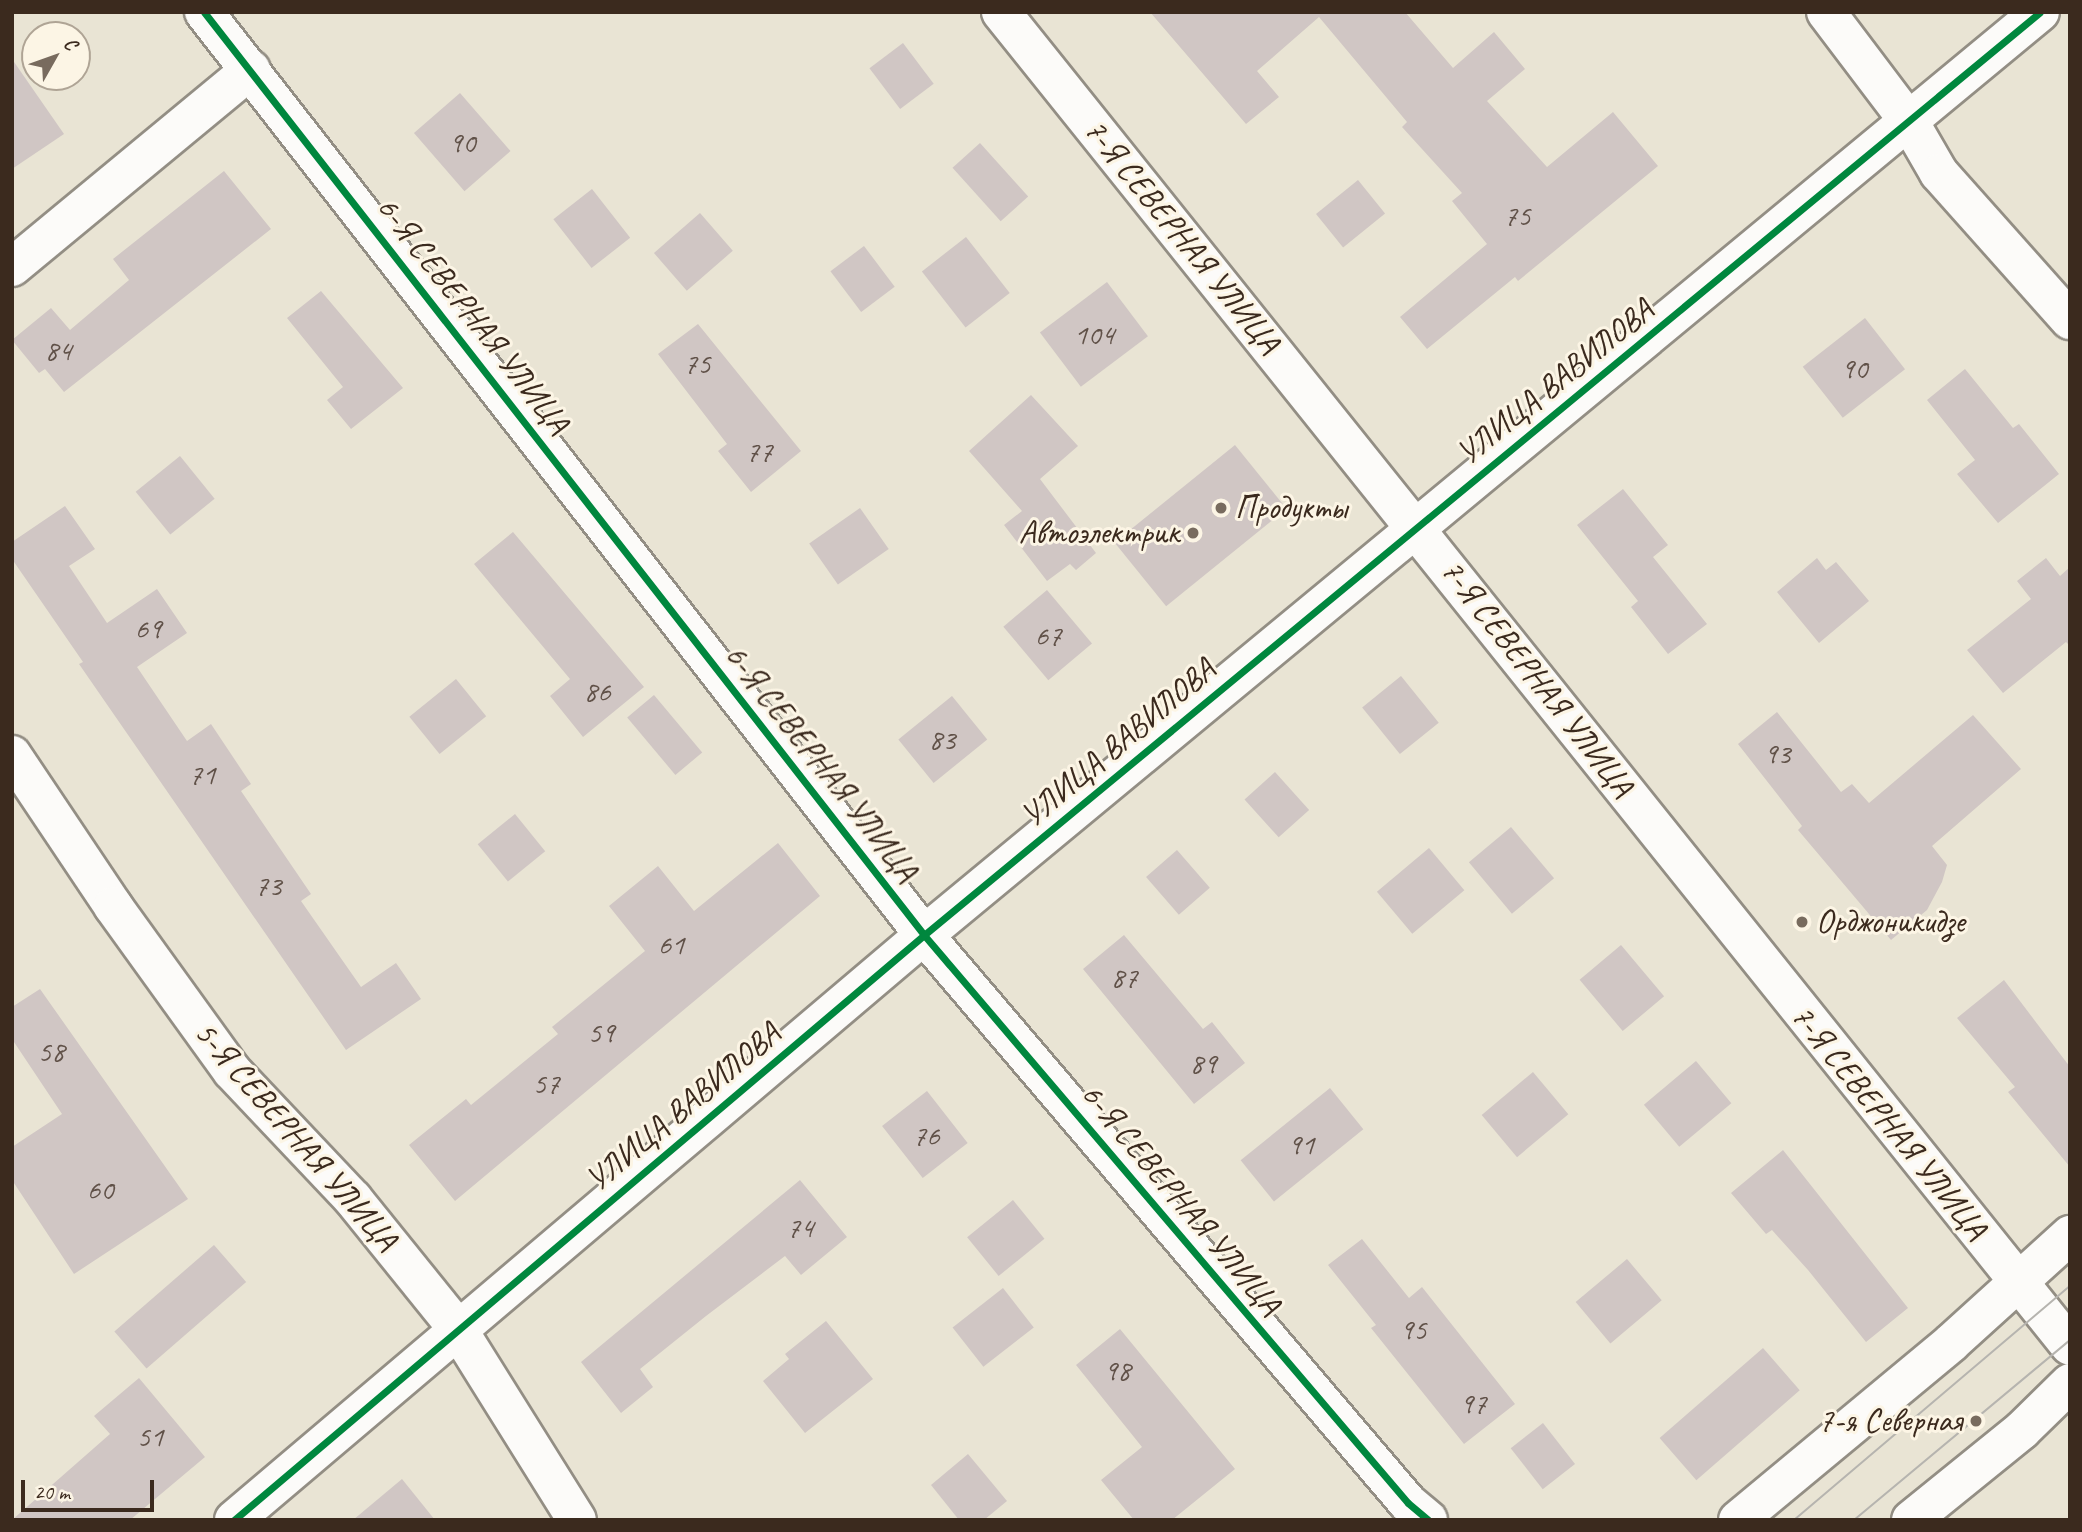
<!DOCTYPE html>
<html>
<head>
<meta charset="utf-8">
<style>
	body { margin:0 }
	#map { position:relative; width:2082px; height:1532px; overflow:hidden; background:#e9e4d4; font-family:Caveat,sans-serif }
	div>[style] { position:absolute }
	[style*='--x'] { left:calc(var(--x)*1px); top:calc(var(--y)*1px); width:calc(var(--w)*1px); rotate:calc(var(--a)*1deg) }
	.building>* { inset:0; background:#d0c6c4; transform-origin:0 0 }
	.roads { filter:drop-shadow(2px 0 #938e84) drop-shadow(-2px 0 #938e84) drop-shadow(0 2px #938e84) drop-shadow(0 -2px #938e84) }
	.minor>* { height:38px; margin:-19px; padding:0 19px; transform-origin:19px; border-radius:19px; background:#fcfbf9 }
	.major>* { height:38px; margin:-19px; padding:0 19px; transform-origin:19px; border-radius:19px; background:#fcfbf9 }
	.tram>* { height:2px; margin:-1px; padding:0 1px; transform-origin:1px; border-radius:1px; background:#b6b4af }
	.cycleway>* { height:7px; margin:-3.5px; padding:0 3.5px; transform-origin:3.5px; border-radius:3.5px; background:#00873e }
	.dots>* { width:19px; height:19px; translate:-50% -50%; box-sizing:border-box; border:4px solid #fcf5e5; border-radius:50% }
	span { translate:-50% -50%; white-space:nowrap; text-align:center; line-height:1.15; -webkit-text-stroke:6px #fcf5e5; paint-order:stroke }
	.number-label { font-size:30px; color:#605148 }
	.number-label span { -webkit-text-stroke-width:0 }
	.street-label { font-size:33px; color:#3b2a1e }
	.poi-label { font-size:33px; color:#3b2a1e }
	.left { translate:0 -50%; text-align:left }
	.right { translate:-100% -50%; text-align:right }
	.frame { position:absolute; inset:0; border:14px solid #3b2a1e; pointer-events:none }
	.north { position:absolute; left:21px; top:21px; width:70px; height:70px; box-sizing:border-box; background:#fcf5e5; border:2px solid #afa495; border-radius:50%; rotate:50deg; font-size:19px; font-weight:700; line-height:28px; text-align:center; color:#3b2a1e }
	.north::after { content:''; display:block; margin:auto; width:24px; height:32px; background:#786b5e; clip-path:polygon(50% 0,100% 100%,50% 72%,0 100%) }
	.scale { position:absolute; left:21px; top:1480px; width:133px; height:32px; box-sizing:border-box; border:4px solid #3b2a1e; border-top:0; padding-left:9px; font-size:21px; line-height:24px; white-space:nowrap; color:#3b2a1e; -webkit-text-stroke:5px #fcf5e5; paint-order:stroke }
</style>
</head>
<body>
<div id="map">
	<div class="building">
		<i style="clip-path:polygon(1150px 12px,1405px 12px,1453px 68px,1494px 32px,1525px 69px,1487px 101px,1547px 167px,1613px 112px,1658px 166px,1518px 281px,1515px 277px,1427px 349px,1400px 317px,1487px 244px,1452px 201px,1462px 193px,1402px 127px,1407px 122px,1319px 17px,1257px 71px,1279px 97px,1246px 124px)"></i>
		<i style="left:903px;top:43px;width:51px;height:42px;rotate:53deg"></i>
		<i style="clip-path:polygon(12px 59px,64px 134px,12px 169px)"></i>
		<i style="left:460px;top:93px;width:77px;height:61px;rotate:49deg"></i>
		<i style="left:980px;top:143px;width:72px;height:37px;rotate:48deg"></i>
		<i style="clip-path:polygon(224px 171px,271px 229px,64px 392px,45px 369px,39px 373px,12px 340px,51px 308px,70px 330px,129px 280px,113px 259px)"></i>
		<i style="left:1358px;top:180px;width:43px;height:54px;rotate:51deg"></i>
		<i style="left:592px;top:189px;width:62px;height:49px;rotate:52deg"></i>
		<i style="left:700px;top:213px;width:50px;height:61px;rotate:49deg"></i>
		<i style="left:966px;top:237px;width:71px;height:56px;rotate:52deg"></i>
		<i style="left:864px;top:246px;width:51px;height:42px;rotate:53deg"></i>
		<i style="left:1107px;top:282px;width:68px;height:84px;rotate:53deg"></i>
		<i style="clip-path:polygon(321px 291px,403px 388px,351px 429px,327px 400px,343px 387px,287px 318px)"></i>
		<i style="left:1865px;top:318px;width:65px;height:79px;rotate:52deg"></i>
		<i style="clip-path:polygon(698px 324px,801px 451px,751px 492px,718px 451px,727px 444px,658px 354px)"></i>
		<i style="clip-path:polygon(1965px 369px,2013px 428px,2019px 424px,2059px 474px,1998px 523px,1957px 474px,1975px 460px,1927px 400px)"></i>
		<i style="clip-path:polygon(1031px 395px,1078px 446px,1040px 479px,1096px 553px,1076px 570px,1070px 564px,1047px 581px,1004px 525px,1022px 511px,969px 451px)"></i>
		<i style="left:1235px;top:445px;width:82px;height:155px;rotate:51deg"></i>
		<i style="left:180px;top:456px;width:55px;height:57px;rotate:51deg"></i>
		<i style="clip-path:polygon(1623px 489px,1668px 545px,1653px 557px,1707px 624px,1668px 654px,1631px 607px,1638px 601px,1577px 525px)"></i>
		<i style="clip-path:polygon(65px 506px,95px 549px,69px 566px,107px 623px,157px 589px,187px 633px,137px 667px,187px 741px,211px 724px,251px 784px,241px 791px,311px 894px,301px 901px,361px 987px,396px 963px,421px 999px,346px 1050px,79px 664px,83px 662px,12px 559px,12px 542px)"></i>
		<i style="left:860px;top:508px;width:50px;height:62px;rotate:55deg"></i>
		<i style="clip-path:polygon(513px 532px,644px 687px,583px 737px,550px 696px,570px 679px,474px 564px)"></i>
		<i style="clip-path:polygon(1817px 558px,1826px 570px,1836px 562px,1869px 601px,1819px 643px,1777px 592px)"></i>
		<i style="clip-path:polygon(2046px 558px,2060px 576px,2070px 567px,2070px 646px,2066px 642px,2003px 693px,1967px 650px,2031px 599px,2017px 581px)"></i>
		<i style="left:1047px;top:590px;width:70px;height:57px;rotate:50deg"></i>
		<i style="left:1401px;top:676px;width:60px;height:50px;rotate:51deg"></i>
		<i style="left:456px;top:679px;width:48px;height:60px;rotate:51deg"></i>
		<i style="left:654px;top:695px;width:75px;height:35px;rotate:50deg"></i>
		<i style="left:952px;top:696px;width:56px;height:69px;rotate:51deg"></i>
		<i style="clip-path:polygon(1777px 712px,1841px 792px,1852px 784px,1869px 803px,1973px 715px,2021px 769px,1932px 846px,1947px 865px,1942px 882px,1927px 910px,1891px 940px,1798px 830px,1802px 826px,1738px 744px)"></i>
		<i style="left:1275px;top:772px;width:51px;height:41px;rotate:48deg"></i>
		<i style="left:515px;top:814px;width:48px;height:48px;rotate:51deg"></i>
		<i style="left:1511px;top:827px;width:67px;height:55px;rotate:50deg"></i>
		<i style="clip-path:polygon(778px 843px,820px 896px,455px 1201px,409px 1145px,466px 1099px,471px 1105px,558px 1034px,552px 1027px,645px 951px,609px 906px,658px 866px,694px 911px)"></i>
		<i style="left:1429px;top:848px;width:55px;height:68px;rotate:50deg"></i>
		<i style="left:1177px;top:850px;width:50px;height:41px;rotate:49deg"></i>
		<i style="clip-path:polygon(1124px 935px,1203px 1029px,1212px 1022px,1245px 1063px,1194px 1104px,1083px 969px)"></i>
		<i style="left:1621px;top:945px;width:67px;height:54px;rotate:50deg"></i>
		<i style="clip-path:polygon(2004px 980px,2070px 1067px,2070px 1167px,2008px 1092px,2015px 1087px,1957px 1018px)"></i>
		<i style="clip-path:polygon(40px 989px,188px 1199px,74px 1274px,12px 1180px,12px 1147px,62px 1114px,12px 1039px,12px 1007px)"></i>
		<i style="left:1696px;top:1061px;width:55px;height:68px;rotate:50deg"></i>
		<i style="left:1533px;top:1072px;width:55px;height:67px;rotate:50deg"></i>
		<i style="left:1330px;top:1088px;width:53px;height:115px;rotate:51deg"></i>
		<i style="left:927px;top:1091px;width:66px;height:57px;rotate:52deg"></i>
		<i style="clip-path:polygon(1783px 1150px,1908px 1308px,1866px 1342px,1808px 1270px,1772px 1230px,1766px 1234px,1731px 1193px)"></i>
		<i style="clip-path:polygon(800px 1180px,847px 1237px,801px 1275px,785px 1256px,706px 1316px,640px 1369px,653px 1387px,621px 1413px,581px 1362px)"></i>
		<i style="left:1013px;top:1200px;width:50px;height:59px;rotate:51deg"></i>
		<i style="clip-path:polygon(1362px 1239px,1409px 1298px,1422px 1287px,1515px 1404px,1464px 1444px,1371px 1328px,1376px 1325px,1328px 1265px)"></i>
		<i style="left:214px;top:1245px;width:49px;height:132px;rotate:49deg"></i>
		<i style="left:1627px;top:1259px;width:54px;height:67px;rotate:50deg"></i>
		<i style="left:1003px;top:1288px;width:50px;height:64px;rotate:52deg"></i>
		<i style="clip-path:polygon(826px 1321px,873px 1379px,805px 1433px,763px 1381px,789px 1359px,785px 1354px)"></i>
		<i style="clip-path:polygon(1120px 1329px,1235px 1469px,1172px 1520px,1134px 1520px,1101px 1480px,1142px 1447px,1076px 1365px)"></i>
		<i style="left:1763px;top:1348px;width:56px;height:137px;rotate:49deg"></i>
		<i style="clip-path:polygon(139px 1378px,205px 1457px,130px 1520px,12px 1520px,110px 1434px,94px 1416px)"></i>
		<i style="left:1543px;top:1423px;width:52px;height:41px;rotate:52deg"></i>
		<i style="clip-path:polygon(968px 1454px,1007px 1501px,984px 1520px,959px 1520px,931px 1485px)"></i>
		<i style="clip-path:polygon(402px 1479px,435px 1520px,353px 1520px)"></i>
	</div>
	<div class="roads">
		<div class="minor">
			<i style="--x:204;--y:12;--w:1171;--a:52.04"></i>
			<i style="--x:924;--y:935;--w:746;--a:49.57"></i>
			<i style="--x:1408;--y:1503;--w:26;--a:40"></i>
			<i style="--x:1826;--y:12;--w:139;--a:52.9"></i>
			<i style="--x:1910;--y:123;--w:58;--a:59.9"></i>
			<i style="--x:1939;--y:173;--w:197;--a:48.3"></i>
			<i style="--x:12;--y:267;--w:310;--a:-39.6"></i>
			<i style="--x:12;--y:755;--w:182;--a:56.2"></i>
			<i style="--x:113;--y:906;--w:203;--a:54.2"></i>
			<i style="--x:232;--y:1071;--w:176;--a:46.6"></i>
			<i style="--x:353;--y:1199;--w:166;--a:51.1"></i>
			<i style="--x:457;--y:1328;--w:226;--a:58"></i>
			<i style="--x:234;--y:1520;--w:905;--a:-40.29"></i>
			<i style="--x:924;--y:935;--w:1448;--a:-39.59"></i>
		</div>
		<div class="major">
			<i style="--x:1001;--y:12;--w:1709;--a:51.29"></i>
			<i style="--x:1738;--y:1520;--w:277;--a:-39.7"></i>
			<i style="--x:1951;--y:1343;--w:161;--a:-42.2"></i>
			<i style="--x:1911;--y:1520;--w:143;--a:-39"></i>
			<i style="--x:2022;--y:1430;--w:67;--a:-44.4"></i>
		</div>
	</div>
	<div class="tram">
		<i style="--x:1794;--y:1520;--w:362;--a:-40.3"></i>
		<i style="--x:1854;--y:1520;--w:281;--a:-39.8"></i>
	</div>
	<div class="cycleway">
		<i style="--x:204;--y:12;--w:1171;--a:52.04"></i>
		<i style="--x:924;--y:935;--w:746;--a:49.57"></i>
		<i style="--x:1408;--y:1503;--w:26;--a:40"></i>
		<i style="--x:234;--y:1520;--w:905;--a:-40.29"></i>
		<i style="--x:924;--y:935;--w:1448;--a:-39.59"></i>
	</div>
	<div class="dots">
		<i style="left:1221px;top:508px;background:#786b5e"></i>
		<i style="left:1193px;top:533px;background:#786b5e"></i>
		<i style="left:1802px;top:922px;background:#786b5e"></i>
		<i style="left:1976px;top:1421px;background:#786b5e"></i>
	</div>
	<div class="number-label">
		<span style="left:462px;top:142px">90</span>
		<span style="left:1517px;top:215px">75</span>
		<span style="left:1094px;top:334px">104</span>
		<span style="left:58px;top:350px">84</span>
		<span style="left:697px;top:363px">75</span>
		<span style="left:1854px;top:368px">90</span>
		<span style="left:759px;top:451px">77</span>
		<span style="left:148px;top:628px">69</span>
		<span style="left:1048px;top:635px">67</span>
		<span style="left:597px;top:691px">86</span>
		<span style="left:942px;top:739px">83</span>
		<span style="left:1777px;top:753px">93</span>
		<span style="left:202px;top:774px">71</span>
		<span style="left:268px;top:885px">73</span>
		<span style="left:671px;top:944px">61</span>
		<span style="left:1124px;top:977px">87</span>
		<span style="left:601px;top:1032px">59</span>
		<span style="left:51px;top:1051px">58</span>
		<span style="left:1203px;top:1063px">89</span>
		<span style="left:546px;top:1083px">57</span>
		<span style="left:926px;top:1135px">76</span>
		<span style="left:1301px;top:1144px">91</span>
		<span style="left:100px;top:1189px">60</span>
		<span style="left:800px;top:1227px">74</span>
		<span style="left:1413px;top:1329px">95</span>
		<span style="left:1117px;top:1370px">98</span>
		<span style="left:1473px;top:1403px">97</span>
		<span style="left:150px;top:1436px">51</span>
	</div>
	<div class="street-label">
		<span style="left:1182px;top:236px;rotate:51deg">7-Я СЕВЕРНАЯ УЛИЦА</span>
		<span style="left:473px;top:315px;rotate:52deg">6-Я СЕВЕРНАЯ УЛИЦА</span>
		<span style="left:1555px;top:382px;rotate:-39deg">УЛИЦА ВАВИЛОВА</span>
		<span style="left:1537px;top:678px;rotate:52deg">7-Я СЕВЕРНАЯ УЛИЦА</span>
		<span style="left:1118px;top:743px;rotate:-40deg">УЛИЦА ВАВИЛОВА</span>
		<span style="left:821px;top:763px;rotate:52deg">6-Я СЕВЕРНАЯ УЛИЦА</span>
		<span style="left:683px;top:1107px;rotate:-40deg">УЛИЦА ВАВИЛОВА</span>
		<span style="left:1889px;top:1122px;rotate:51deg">7-Я СЕВЕРНАЯ УЛИЦА</span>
		<span style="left:296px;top:1136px;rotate:49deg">5-Я СЕВЕРНАЯ УЛИЦА</span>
		<span style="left:1181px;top:1199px;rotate:50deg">6-Я СЕВЕРНАЯ УЛИЦА</span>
	</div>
	<div class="poi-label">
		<span class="left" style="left:1235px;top:508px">Продукты</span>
		<span class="right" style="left:1179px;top:533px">Автоэлектрик</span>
		<span class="left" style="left:1816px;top:922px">Орджоникидзе</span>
		<span class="right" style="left:1962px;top:1421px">7-я Северная</span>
	</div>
	<div class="frame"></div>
	<div class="north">С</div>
	<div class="scale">20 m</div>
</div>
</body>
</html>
